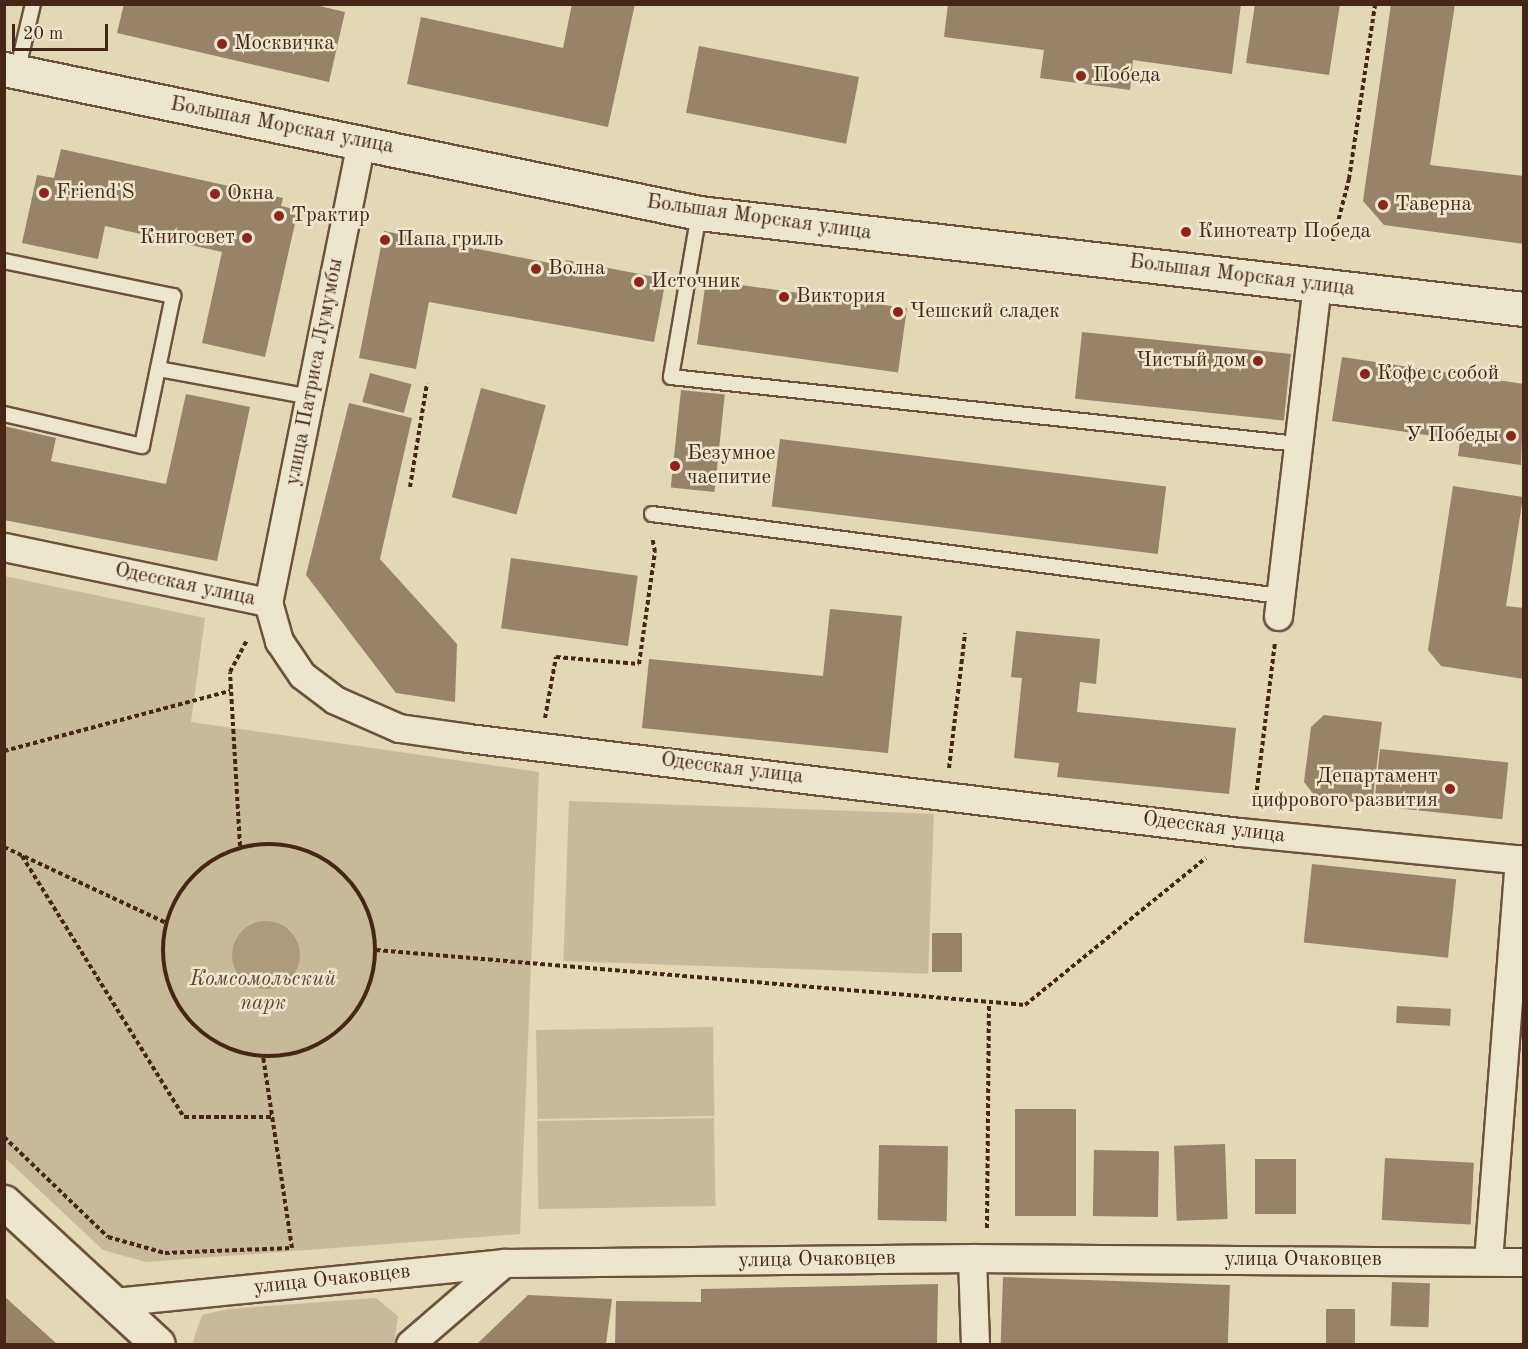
<!DOCTYPE html>
<html>
<head>
<meta charset="utf-8">
<style>
	body { margin:0 }
	#map { position:relative; width:1528px; height:1349px; overflow:hidden; background:#e2d8b3; font-family:"Old Standard TT",serif }
	div>[style] { position:absolute }
	[style*='--x'] { left:calc(var(--x)*1px); top:calc(var(--y)*1px); width:calc(var(--w)*1px); rotate:calc(var(--a)*1deg) }
	.green>* { inset:0; background:#c7ba98; transform-origin:0 0 }
	.water>* { inset:0; background:#ad9b7e }
	.round { border-radius:50% }
	.building>* { inset:0; background:#978368; transform-origin:0 0 }
	.path>* { height:4px; margin-top:-2px; transform-origin:0; background:repeating-linear-gradient(90deg,#462617 0 4.5px,transparent 0 7.5px) }
	.path>.ring { margin:-2px; padding:0; box-sizing:content-box; background:none; border:4px solid #462617; border-radius:50% }
	.roads { filter:drop-shadow(2px 0 #6d523e) drop-shadow(-2px 0 #6d523e) drop-shadow(0 2px #6d523e) drop-shadow(0 -2px #6d523e) }
	.lane>* { height:14px; margin:-7px; padding:0 7px; transform-origin:7px; border-radius:7px; background:#ece6ce }
	.street>* { height:27px; margin:-13.5px; padding:0 13.5px; transform-origin:13.5px; border-radius:13.5px; background:#ece6ce }
	.secondary>* { height:33px; margin:-16.5px; padding:0 16.5px; transform-origin:16.5px; border-radius:16.5px; background:#ece6ce }
	.dots>* { width:16px; height:16px; translate:-50% -50%; box-sizing:border-box; border:3px solid #ece6ce; border-radius:50% }
	span { translate:-50% -50%; white-space:nowrap; text-align:center; line-height:1.15; -webkit-text-stroke:5px #ece6ce; paint-order:stroke }
	.poi-label { font-size:21px; color:#462617 }
	.left { translate:0 -50%; text-align:left }
	.right { translate:-100% -50%; text-align:right }
	.street-label { font-size:21px; color:#462617 }
	.park-label { font-size:21px; color:#604431; font-style:italic }
	.frame { position:absolute; inset:0; border:6px solid #462617; pointer-events:none }
	.scale { position:absolute; left:12px; top:24px; width:96px; height:27px; box-sizing:border-box; border:3px solid #462617; border-top:0; padding-left:8px; font-size:18px; line-height:21px; white-space:nowrap; color:#462617; -webkit-text-stroke:4px #ece6ce; paint-order:stroke }
</style>
</head>
<body>
<div id="map">
	<div class="green">
		<i style="clip-path:polygon(4px 576px,205px 618px,191px 722px,539px 772px,520px 1234px,146px 1262px,103px 1250px,5px 1158px)"></i>
		<i style="left:569px;top:801px;width:365px;height:160px;rotate:2deg"></i>
		<i style="left:713px;top:1027px;width:89px;height:177px;rotate:89deg"></i>
		<i style="left:714px;top:1118px;width:88px;height:177px;rotate:89deg"></i>
		<i style="clip-path:polygon(376px 1298px,398px 1316px,394px 1344px,192px 1344px,202px 1315px,228px 1309px)"></i>
	</div>
	<div class="water">
		<i class="round" style="left:232px;top:921px;width:68px;height:68px"></i>
	</div>
	<div class="building">
		<i style="clip-path:polygon(124px 4px,311px 4px,345px 12px,329px 82px,117px 33px)"></i>
		<i style="clip-path:polygon(572px 4px,635px 4px,608px 127px,407px 84px,421px 17px,563px 48px)"></i>
		<i style="clip-path:polygon(948px 4px,1241px 4px,1232px 74px,1133px 60px,1130px 90px,1040px 78px,1044px 50px,944px 37px)"></i>
		<i style="clip-path:polygon(1255px 4px,1340px 4px,1329px 75px,1246px 63px)"></i>
		<i style="clip-path:polygon(1391px 4px,1455px 4px,1430px 165px,1524px 176px,1524px 244px,1384px 225px,1363px 201px)"></i>
		<i style="left:699px;top:46px;width:163px;height:68px;rotate:11deg"></i>
		<i style="clip-path:polygon(61px 149px,283px 198px,281px 206px,298px 210px,265px 357px,202px 343px,222px 252px,105px 226px,98px 259px,22px 243px,37px 175px,54px 178px)"></i>
		<i style="clip-path:polygon(384px 231px,565px 266px,566px 260px,666px 279px,654px 342px,429px 302px,416px 369px,359px 358px)"></i>
		<i style="left:706px;top:280px;width:203px;height:65px;rotate:8deg"></i>
		<i style="left:1082px;top:332px;width:210px;height:67px;rotate:6deg"></i>
		<i style="clip-path:polygon(1342px 357px,1524px 384px,1521px 465px,1458px 456px,1460px 440px,1332px 421px)"></i>
		<i style="left:370px;top:373px;width:43px;height:30px;rotate:15deg"></i>
		<i style="left:481px;top:388px;width:67px;height:113px;rotate:15deg"></i>
		<i style="left:681px;top:390px;width:44px;height:98px;rotate:6deg"></i>
		<i style="clip-path:polygon(186px 394px,250px 407px,217px 561px,4px 520px,4px 426px,56px 438px,51px 461px,166px 484px)"></i>
		<i style="clip-path:polygon(349px 403px,412px 418px,380px 559px,457px 644px,455px 702px,396px 693px,306px 575px)"></i>
		<i style="left:780px;top:439px;width:389px;height:68px;rotate:7deg"></i>
		<i style="clip-path:polygon(1453px 486px,1523px 497px,1506px 606px,1524px 608px,1524px 679px,1441px 666px,1428px 650px)"></i>
		<i style="left:511px;top:558px;width:128px;height:71px;rotate:8deg"></i>
		<i style="clip-path:polygon(830px 609px,902px 616px,888px 753px,642px 728px,649px 659px,823px 676px)"></i>
		<i style="clip-path:polygon(1016px 631px,1100px 639px,1096px 684px,1080px 682px,1077px 712px,1236px 728px,1229px 794px,1057px 777px,1059px 763px,1014px 758px,1022px 678px,1011px 677px)"></i>
		<i style="clip-path:polygon(1324px 715px,1382px 722px,1372px 805px,1315px 796px,1304px 782px,1311px 727px)"></i>
		<i style="left:1380px;top:749px;width:129px;height:57px;rotate:6deg"></i>
		<i style="left:1312px;top:864px;width:145px;height:79px;rotate:6deg"></i>
		<i style="left:932px;top:933px;width:30px;height:39px"></i>
		<i style="left:1397px;top:1006px;width:54px;height:17px;rotate:3deg"></i>
		<i style="left:1015px;top:1109px;width:61px;height:107px"></i>
		<i style="left:1225px;top:1144px;width:75px;height:51px;rotate:88deg"></i>
		<i style="left:879px;top:1145px;width:69px;height:75px;rotate:1deg"></i>
		<i style="left:1094px;top:1150px;width:65px;height:66px;rotate:1deg"></i>
		<i style="left:1385px;top:1158px;width:89px;height:62px;rotate:3deg"></i>
		<i style="left:1255px;top:1159px;width:41px;height:55px"></i>
		<i style="left:1003px;top:1277px;width:227px;height:67px;rotate:2deg"></i>
		<i style="left:1392px;top:1282px;width:38px;height:44px;rotate:2deg"></i>
		<i style="clip-path:polygon(938px 1284px,937px 1344px,615px 1344px,616px 1301px,701px 1302px,701px 1289px)"></i>
		<i style="clip-path:polygon(528px 1295px,612px 1299px,606px 1344px,477px 1344px)"></i>
		<i style="clip-path:polygon(4px 1296px,57px 1344px,4px 1344px)"></i>
		<i style="left:1326px;top:1309px;width:29px;height:35px"></i>
	</div>
	<div class="path">
		<i style="--x:1333;--y:241;--w:64;--a:-75.5"></i>
		<i style="--x:1349;--y:179;--w:177;--a:-81.5"></i>
		<i style="--x:410;--y:487;--w:105;--a:-80.7"></i>
		<i style="--x:545;--y:718;--w:62;--a:-79.8"></i>
		<i style="--x:556;--y:657;--w:83;--a:4.8"></i>
		<i style="--x:639;--y:664;--w:113;--a:-81.9"></i>
		<i style="--x:655;--y:552;--w:15;--a:-101"></i>
		<i style="--x:4;--y:751;--w:234;--a:-14.9"></i>
		<i style="--x:949;--y:768;--w:136;--a:-83.2"></i>
		<i style="--x:1255;--y:805;--w:163;--a:-83"></i>
		<i class="ring" style="left:163px;top:844px;width:208px;height:208px"></i>
		<i style="--x:240;--y:846;--w:174;--a:-93.3"></i>
		<i style="--x:230;--y:672;--w:36;--a:-62"></i>
		<i style="--x:4;--y:847;--w:179;--a:25.1"></i>
		<i style="--x:22;--y:856;--w:307;--a:58.2"></i>
		<i style="--x:184;--y:1117;--w:88;--a:0"></i>
		<i style="--x:376;--y:950;--w:651;--a:4.84"></i>
		<i style="--x:1025;--y:1005;--w:233;--a:-39.1"></i>
		<i style="--x:4;--y:1137;--w:144;--a:43.9"></i>
		<i style="--x:108;--y:1237;--w:59;--a:15.7"></i>
		<i style="--x:165;--y:1253;--w:127;--a:-2.3"></i>
		<i style="--x:292;--y:1248;--w:193;--a:-98.6"></i>
		<i style="--x:987;--y:1228;--w:224;--a:-89.5"></i>
	</div>
	<div class="roads">
		<div class="lane">
			<i style="--x:17;--y:72;--w:70;--a:-76.8"></i>
			<i style="--x:699;--y:213;--w:166;--a:99.7"></i>
			<i style="--x:671;--y:377;--w:631;--a:6.1"></i>
			<i style="--x:4;--y:261;--w:173;--a:11.7"></i>
			<i style="--x:173;--y:296;--w:153;--a:101.7"></i>
			<i style="--x:142;--y:446;--w:142;--a:-166.9"></i>
			<i style="--x:158;--y:369;--w:156;--a:10.4"></i>
			<i style="--x:652;--y:514;--w:633;--a:7.44"></i>
		</div>
		<div class="street">
			<i style="--x:361;--y:142;--w:469;--a:101.4"></i>
			<i style="--x:268;--y:602;--w:41;--a:74.2"></i>
			<i style="--x:279;--y:641;--w:41;--a:55.9"></i>
			<i style="--x:302;--y:675;--w:41;--a:37.1"></i>
			<i style="--x:335;--y:700;--w:70;--a:23.6"></i>
			<i style="--x:399;--y:728;--w:70;--a:8.2"></i>
			<i style="--x:468;--y:738;--w:777;--a:6.95"></i>
			<i style="--x:1239;--y:832;--w:286;--a:5.6"></i>
			<i style="--x:4;--y:547;--w:270;--a:11.8"></i>
			<i style="--x:1278;--y:616;--w:334;--a:-83.3"></i>
			<i style="--x:972;--y:1258;--w:86;--a:88"></i>
			<i style="--x:1488;--y:1261;--w:403;--a:-85.6"></i>
			<i style="--x:113;--y:1302;--w:393;--a:-5.7"></i>
			<i style="--x:504;--y:1263;--w:468;--a:-0.6"></i>
			<i style="--x:972;--y:1258;--w:552;--a:0.42"></i>
			<i style="--x:410;--y:1344;--w:124;--a:-40.8"></i>
		</div>
		<div class="secondary">
			<i style="--x:4;--y:69;--w:710;--a:11.71"></i>
			<i style="--x:699;--y:213;--w:831;--a:6.64"></i>
			<i style="--x:4;--y:1202;--w:209;--a:42.7"></i>
		</div>
	</div>
	<div class="dots">
		<i style="left:222px;top:44px;background:#8f2418"></i>
		<i style="left:1081px;top:76px;background:#8f2418"></i>
		<i style="left:44px;top:193px;background:#8f2418"></i>
		<i style="left:215px;top:194px;background:#8f2418"></i>
		<i style="left:1383px;top:205px;background:#8f2418"></i>
		<i style="left:279px;top:216px;background:#8f2418"></i>
		<i style="left:1186px;top:232px;background:#8f2418"></i>
		<i style="left:247px;top:238px;background:#8f2418"></i>
		<i style="left:385px;top:240px;background:#8f2418"></i>
		<i style="left:536px;top:269px;background:#8f2418"></i>
		<i style="left:639px;top:282px;background:#8f2418"></i>
		<i style="left:784px;top:297px;background:#8f2418"></i>
		<i style="left:898px;top:312px;background:#8f2418"></i>
		<i style="left:1258px;top:361px;background:#8f2418"></i>
		<i style="left:1365px;top:374px;background:#8f2418"></i>
		<i style="left:1511px;top:436px;background:#8f2418"></i>
		<i style="left:675px;top:466px;background:#8f2418"></i>
		<i style="left:1450px;top:789px;background:#8f2418"></i>
	</div>
	<div class="poi-label">
		<span class="left" style="left:234px;top:44px">Москвичка</span>
		<span class="left" style="left:1093px;top:76px">Победа</span>
		<span class="left" style="left:56px;top:193px">Friend'S</span>
		<span class="left" style="left:227px;top:194px">Окна</span>
		<span class="left" style="left:1395px;top:205px">Таверна</span>
		<span class="left" style="left:291px;top:216px">Трактир</span>
		<span class="left" style="left:1198px;top:232px">Кинотеатр Победа</span>
		<span class="right" style="left:235px;top:238px">Книгосвет</span>
		<span class="left" style="left:397px;top:240px">Папа гриль</span>
		<span class="left" style="left:548px;top:269px">Волна</span>
		<span class="left" style="left:651px;top:282px">Источник</span>
		<span class="left" style="left:796px;top:297px">Виктория</span>
		<span class="left" style="left:910px;top:312px">Чешский сладек</span>
		<span class="right" style="left:1246px;top:361px">Чистый дом</span>
		<span class="left" style="left:1377px;top:374px">Кофе с собой</span>
		<span class="right" style="left:1499px;top:436px">У Победы</span>
		<span class="left" style="left:687px;top:466px">Безумное<br>чаепитие</span>
		<span class="right" style="left:1438px;top:789px">Департамент<br>цифрового развития</span>
	</div>
	<div class="street-label">
		<span style="left:282px;top:126px;rotate:11deg">Большая Морская улица</span>
		<span style="left:759px;top:218px;rotate:8deg">Большая Морская улица</span>
		<span style="left:1242px;top:276px;rotate:7deg">Большая Морская улица</span>
		<span style="left:315px;top:372px;rotate:-79deg">улица Патриса Лумумбы</span>
		<span style="left:185px;top:585px;rotate:12deg">Одесская улица</span>
		<span style="left:732px;top:769px;rotate:7deg">Одесская улица</span>
		<span style="left:1214px;top:828px;rotate:7deg">Одесская улица</span>
		<span style="left:817px;top:1260px;rotate:-1deg">улица Очаковцев</span>
		<span style="left:1303px;top:1260px">улица Очаковцев</span>
		<span style="left:332px;top:1280px;rotate:-6deg">улица Очаковцев</span>
	</div>
	<div class="park-label">
		<span style="left:263px;top:992px">Комсомольский<br>парк</span>
	</div>
	<div class="frame"></div>
	<div class="scale">20 m</div>
</div>
</body>
</html>
